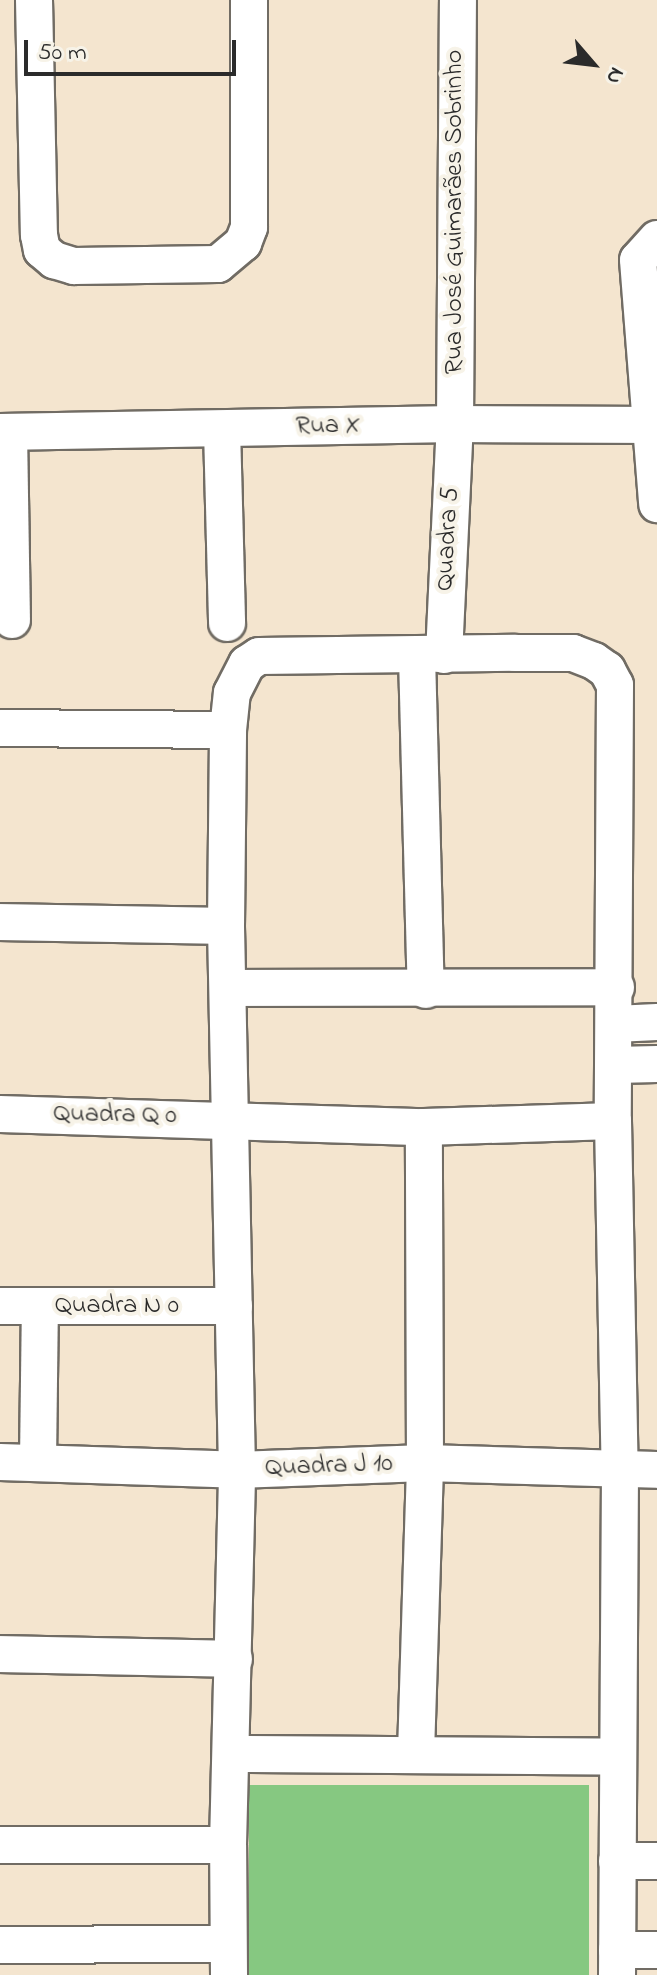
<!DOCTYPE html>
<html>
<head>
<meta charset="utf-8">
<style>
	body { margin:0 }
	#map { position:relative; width:657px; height:1975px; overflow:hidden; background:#f4e5cf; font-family:"Indie Flower",sans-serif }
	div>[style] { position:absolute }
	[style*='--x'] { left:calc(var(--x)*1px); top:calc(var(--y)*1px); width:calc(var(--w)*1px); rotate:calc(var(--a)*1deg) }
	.green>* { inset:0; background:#86c881; transform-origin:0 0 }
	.roads { filter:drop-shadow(2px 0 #716c64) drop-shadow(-2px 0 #716c64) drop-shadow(0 2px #716c64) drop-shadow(0 -2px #716c64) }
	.minor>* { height:36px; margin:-18px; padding:0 18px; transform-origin:18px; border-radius:18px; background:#fff }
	span { translate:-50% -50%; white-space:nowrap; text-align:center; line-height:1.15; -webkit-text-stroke:8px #f7f3e8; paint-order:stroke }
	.street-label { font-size:26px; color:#2b2b2b }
	.north { position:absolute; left:553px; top:24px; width:80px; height:80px; -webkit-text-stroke:6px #f7f3e8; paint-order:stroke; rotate:118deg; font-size:22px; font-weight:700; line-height:32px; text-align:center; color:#2b2b2b }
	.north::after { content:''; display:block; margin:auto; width:28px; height:36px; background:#2b2b2b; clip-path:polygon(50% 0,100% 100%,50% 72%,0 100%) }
	.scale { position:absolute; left:24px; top:40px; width:212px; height:36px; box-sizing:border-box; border:4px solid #2b2b2b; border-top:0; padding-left:10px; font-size:24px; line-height:28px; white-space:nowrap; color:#2b2b2b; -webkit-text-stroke:6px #f7f3e8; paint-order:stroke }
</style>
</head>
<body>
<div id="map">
	<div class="green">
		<i style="left:249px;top:1785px;width:340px;height:190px"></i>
	</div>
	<div class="roads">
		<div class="minor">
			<i style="--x:34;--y:0;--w:235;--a:88.8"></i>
			<i style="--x:39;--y:235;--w:15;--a:79"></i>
			<i style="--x:42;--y:250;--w:16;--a:40"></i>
			<i style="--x:54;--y:260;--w:21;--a:17"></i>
			<i style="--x:74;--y:266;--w:144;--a:-0.8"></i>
			<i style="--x:218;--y:264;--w:33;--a:-40"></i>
			<i style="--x:243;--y:243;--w:17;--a:-69"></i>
			<i style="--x:249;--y:227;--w:227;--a:-90"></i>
			<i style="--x:657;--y:239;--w:28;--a:132"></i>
			<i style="--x:638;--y:260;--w:245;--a:85.5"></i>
			<i style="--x:222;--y:429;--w:194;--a:88.5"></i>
			<i style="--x:0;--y:432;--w:455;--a:-1"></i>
			<i style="--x:455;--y:424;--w:202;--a:0.3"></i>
			<i style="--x:9;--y:432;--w:188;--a:89.1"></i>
			<i style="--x:444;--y:655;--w:231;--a:-87.3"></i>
			<i style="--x:455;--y:424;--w:424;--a:-89.6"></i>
			<i style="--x:417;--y:656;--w:334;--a:88.5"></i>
			<i style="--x:0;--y:728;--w:228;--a:0.5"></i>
			<i style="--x:0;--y:922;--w:226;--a:1"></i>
			<i style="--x:229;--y:988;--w:387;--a:-0.1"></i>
			<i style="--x:615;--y:1024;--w:42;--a:-2.7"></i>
			<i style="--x:615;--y:1065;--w:42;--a:-1.4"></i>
			<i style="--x:0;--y:1114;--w:424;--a:1.8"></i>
			<i style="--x:424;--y:1127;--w:189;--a:-1.8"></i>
			<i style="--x:0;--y:1306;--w:234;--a:0"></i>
			<i style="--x:0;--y:1462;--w:237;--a:1.9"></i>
			<i style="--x:237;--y:1470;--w:188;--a:-2.1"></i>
			<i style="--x:425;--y:1463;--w:232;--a:1.7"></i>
			<i style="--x:38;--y:1462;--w:155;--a:-89.3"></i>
			<i style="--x:0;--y:1654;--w:234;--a:1.2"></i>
			<i style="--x:416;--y:1753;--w:290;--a:-88.2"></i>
			<i style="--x:425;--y:1463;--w:336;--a:-90.2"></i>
			<i style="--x:233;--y:1754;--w:385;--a:0.4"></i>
			<i style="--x:0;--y:1845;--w:228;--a:0"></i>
			<i style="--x:617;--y:1861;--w:40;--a:0"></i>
			<i style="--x:0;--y:1945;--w:228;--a:-0.3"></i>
			<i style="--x:617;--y:1950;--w:40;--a:0"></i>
			<i style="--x:229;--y:1975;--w:130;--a:-90.4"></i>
			<i style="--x:228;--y:1845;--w:375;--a:-88.6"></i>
			<i style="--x:237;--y:1470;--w:544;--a:-91.16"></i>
			<i style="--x:226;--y:926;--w:196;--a:-89.4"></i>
			<i style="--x:228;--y:730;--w:37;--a:-84"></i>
			<i style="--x:232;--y:693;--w:33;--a:-63"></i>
			<i style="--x:247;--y:664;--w:14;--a:-34"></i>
			<i style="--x:259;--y:656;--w:256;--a:-0.7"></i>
			<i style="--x:515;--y:653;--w:58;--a:0"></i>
			<i style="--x:573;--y:653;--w:22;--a:21"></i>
			<i style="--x:594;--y:661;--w:16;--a:35"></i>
			<i style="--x:607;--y:670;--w:17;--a:62"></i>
			<i style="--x:615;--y:685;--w:436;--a:90.3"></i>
			<i style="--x:613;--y:1121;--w:350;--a:88.9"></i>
			<i style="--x:620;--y:1471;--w:504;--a:90.34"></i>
		</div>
	</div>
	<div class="street-label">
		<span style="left:456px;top:212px;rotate:-90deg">Rua José Guimarães Sobrinho</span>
		<span style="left:328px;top:427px;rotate:-1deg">Rua X</span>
		<span style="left:449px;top:539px;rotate:-87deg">Quadra 5</span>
		<span style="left:115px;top:1116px;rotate:1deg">Quadra Q 0</span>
		<span style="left:117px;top:1307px">Quadra N 0</span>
		<span style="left:329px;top:1467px;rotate:-2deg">Quadra J 10</span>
	</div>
	<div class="north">N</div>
	<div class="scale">50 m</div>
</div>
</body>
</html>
